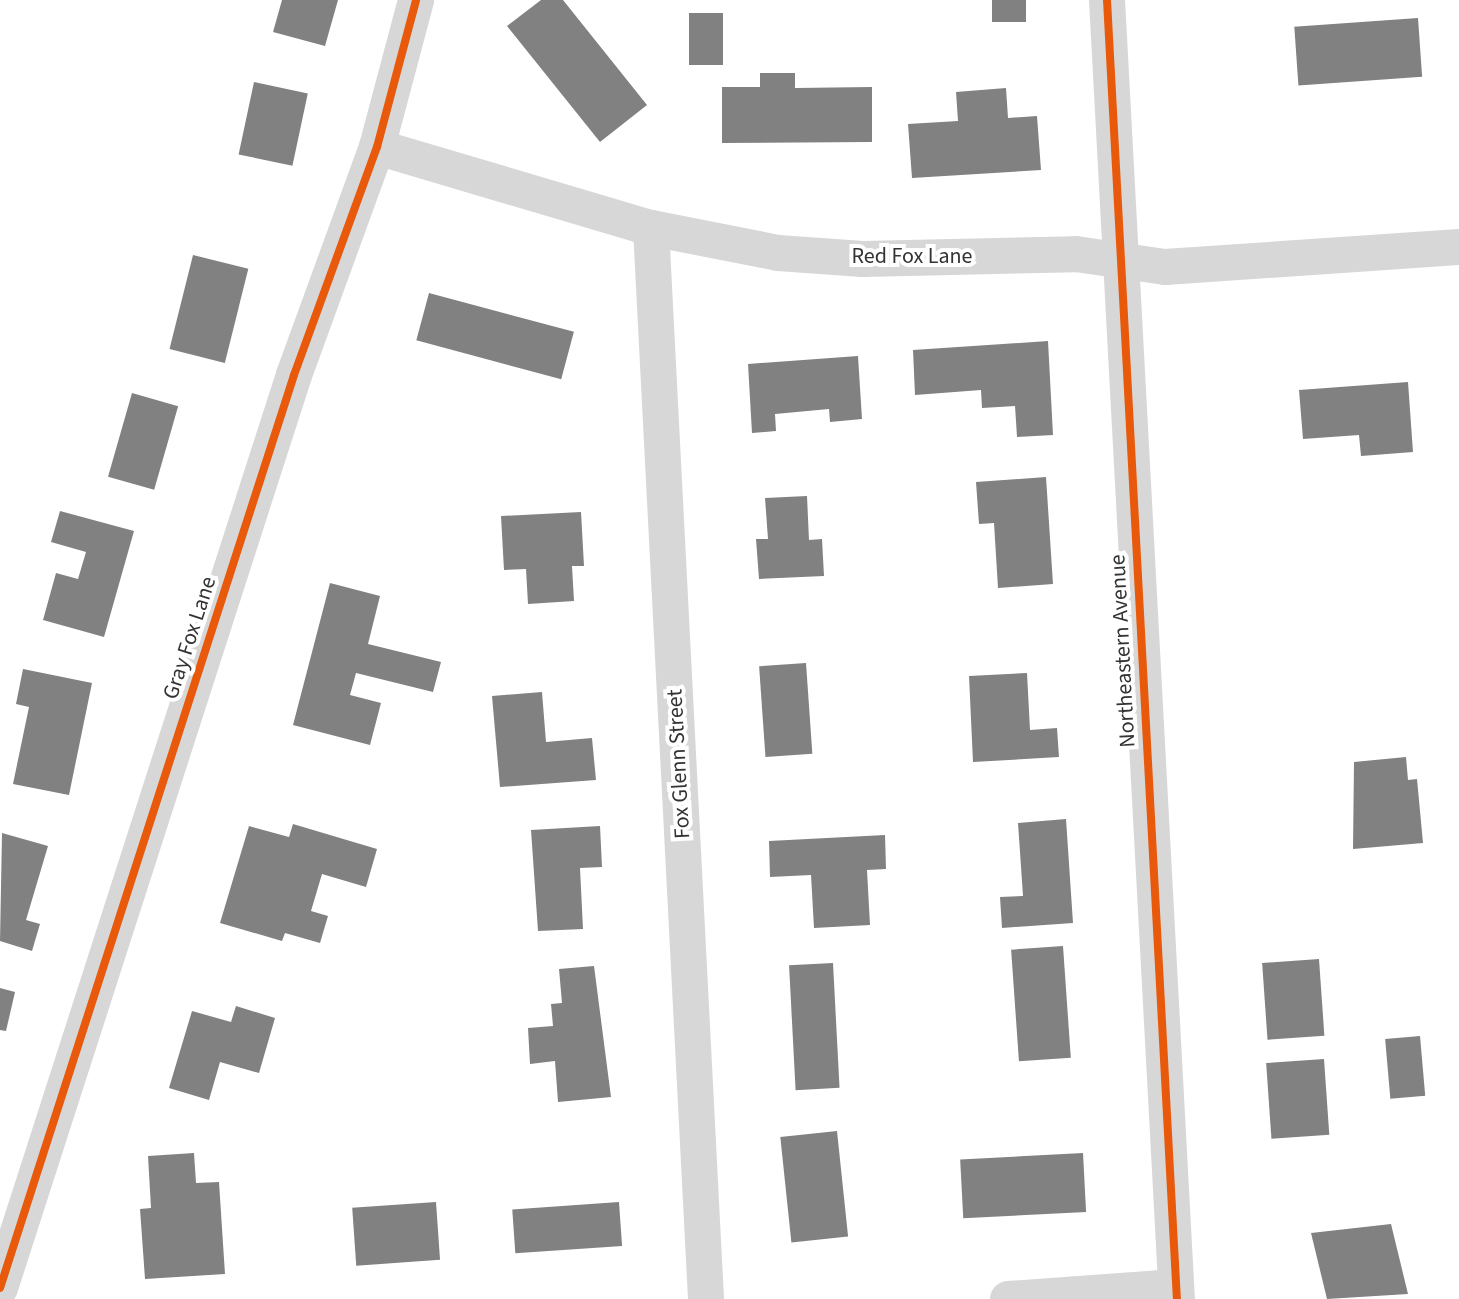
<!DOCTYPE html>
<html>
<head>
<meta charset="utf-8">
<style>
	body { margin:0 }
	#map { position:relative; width:1459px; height:1299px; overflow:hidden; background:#fff; font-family:"Source Sans 3",sans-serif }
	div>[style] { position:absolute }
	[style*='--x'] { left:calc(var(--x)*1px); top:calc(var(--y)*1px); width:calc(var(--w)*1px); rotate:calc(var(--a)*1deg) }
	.building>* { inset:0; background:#818181; transform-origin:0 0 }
	.minor>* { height:36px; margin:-18px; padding:0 18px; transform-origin:18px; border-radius:18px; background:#d7d7d7 }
	.cycleway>* { height:8px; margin:-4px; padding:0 4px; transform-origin:4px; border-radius:4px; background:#e8590c }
	span { translate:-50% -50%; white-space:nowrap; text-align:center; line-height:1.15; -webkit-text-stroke:8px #fff; paint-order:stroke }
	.street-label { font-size:22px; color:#333 }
</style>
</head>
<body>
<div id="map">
	<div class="building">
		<i style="clip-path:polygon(282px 0,338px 0,325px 46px,273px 32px)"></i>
		<i style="clip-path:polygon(541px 0,563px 0,647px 105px,600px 142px,507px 26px)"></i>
		<i style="left:992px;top:0;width:34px;height:22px"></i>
		<i style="left:689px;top:13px;width:34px;height:52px"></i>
		<i style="left:1418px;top:18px;width:59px;height:124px;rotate:86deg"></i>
		<i style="clip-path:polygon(760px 73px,795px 73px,795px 88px,872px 87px,872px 142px,722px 143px,722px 87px,760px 87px)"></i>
		<i style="left:254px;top:82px;width:55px;height:74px;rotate:12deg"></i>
		<i style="clip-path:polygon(1006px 88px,1008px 118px,1037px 116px,1041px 170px,912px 178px,908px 124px,958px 121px,956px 92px)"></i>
		<i style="left:193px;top:255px;width:57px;height:97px;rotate:14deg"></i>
		<i style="left:429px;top:293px;width:150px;height:49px;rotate:15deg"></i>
		<i style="clip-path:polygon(1048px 341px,1053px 435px,1017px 437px,1015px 406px,982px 408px,981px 390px,915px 395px,913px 350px)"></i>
		<i style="clip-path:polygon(858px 356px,862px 419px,830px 422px,829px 409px,775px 414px,776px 431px,752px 433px,748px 364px)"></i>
		<i style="clip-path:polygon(1408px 382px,1413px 452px,1361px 456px,1359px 435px,1303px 439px,1299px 390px)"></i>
		<i style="left:132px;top:393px;width:48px;height:87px;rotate:16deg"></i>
		<i style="clip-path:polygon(1046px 477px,1053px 584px,998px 588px,994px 523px,979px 524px,976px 482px)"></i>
		<i style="clip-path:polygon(807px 496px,809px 540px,822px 539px,824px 576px,759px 579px,756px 539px,768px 539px,765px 498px)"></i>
		<i style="clip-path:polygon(60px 511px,134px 531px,104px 637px,43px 620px,56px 573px,78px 579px,86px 552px,51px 542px)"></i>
		<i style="clip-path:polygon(581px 512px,584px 566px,572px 566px,574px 601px,528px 604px,526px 569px,504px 570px,501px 516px)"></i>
		<i style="clip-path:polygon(330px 583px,380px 596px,368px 644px,441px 662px,433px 692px,356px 673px,350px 695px,381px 703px,370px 745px,293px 725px)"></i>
		<i style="left:806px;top:663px;width:91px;height:47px;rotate:86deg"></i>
		<i style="clip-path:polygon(23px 669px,92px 683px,69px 795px,13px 784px,29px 707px,16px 704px)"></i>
		<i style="clip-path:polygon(1027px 673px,1030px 730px,1057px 728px,1059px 757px,973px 762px,969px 676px)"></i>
		<i style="clip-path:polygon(542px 692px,546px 742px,592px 738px,596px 780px,500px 787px,492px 696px)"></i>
		<i style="clip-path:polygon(1406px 757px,1408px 780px,1417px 779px,1423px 843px,1353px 849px,1354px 762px)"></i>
		<i style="clip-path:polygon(1066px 819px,1073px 923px,1002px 928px,1000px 897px,1023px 896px,1018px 823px)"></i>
		<i style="clip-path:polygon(293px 824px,377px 849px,366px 887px,322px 874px,311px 911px,328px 916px,320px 943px,285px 933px,282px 941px,220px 923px,249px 826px,289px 837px)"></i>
		<i style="clip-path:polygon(600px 826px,602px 867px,580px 868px,583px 929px,538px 931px,531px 830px)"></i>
		<i style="clip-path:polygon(2px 833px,48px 846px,26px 920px,40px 924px,32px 951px,0 941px)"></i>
		<i style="clip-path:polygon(885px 835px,886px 869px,867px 870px,870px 925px,814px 928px,811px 875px,770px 877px,769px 841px)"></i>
		<i style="left:1063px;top:946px;width:112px;height:52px;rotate:86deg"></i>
		<i style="left:1319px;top:959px;width:77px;height:57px;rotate:86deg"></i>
		<i style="left:833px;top:963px;width:125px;height:44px;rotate:87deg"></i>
		<i style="clip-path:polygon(594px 966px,611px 1097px,558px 1102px,555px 1061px,530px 1064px,528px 1028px,553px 1026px,551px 1004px,562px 1003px,559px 969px)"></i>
		<i style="clip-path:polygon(0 988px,15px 992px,6px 1031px,0 1030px)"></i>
		<i style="clip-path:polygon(236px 1006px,275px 1018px,259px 1073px,220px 1062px,209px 1100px,169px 1088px,192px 1011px,231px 1022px)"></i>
		<i style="left:1420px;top:1036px;width:60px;height:35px;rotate:85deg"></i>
		<i style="left:1324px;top:1059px;width:76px;height:58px;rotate:86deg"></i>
		<i style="left:837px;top:1131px;width:106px;height:57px;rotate:84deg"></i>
		<i style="clip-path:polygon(194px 1153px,196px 1183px,219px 1182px,225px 1274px,145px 1279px,140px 1209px,151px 1208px,148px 1156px)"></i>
		<i style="left:1083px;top:1153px;width:59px;height:123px;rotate:87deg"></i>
		<i style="left:436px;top:1202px;width:58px;height:84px;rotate:86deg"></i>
		<i style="left:619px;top:1202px;width:44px;height:107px;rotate:86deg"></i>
		<i style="clip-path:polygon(1391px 1224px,1408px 1294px,1327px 1299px,1311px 1233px)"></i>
	</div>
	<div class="minor">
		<i style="--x:1107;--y:0;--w:1301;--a:86.92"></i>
		<i style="--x:377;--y:147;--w:286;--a:16.5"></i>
		<i style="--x:651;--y:228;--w:129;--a:11.1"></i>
		<i style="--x:778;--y:253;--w:85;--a:4"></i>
		<i style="--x:863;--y:259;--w:213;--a:-1.3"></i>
		<i style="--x:1076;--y:254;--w:90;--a:8.3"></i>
		<i style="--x:1165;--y:267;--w:295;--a:-3.9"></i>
		<i style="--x:651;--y:228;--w:1072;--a:87.06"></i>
		<i style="--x:0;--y:1288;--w:959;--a:-72.15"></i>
		<i style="--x:294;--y:375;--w:243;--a:-70"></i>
		<i style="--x:377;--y:147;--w:152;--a:-75.1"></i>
		<i style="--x:1008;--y:1299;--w:168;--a:-4.1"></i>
	</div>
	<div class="cycleway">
		<i style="--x:1107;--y:0;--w:1301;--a:86.92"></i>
		<i style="--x:0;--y:1288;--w:959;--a:-72.15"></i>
		<i style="--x:294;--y:375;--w:243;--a:-70"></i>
		<i style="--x:377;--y:147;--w:152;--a:-75.1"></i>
	</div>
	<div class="street-label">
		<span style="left:912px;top:257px">Red Fox Lane</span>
		<span style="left:190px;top:638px;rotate:-72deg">Gray Fox Lane</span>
		<span style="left:1123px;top:651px;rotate:-93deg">Northeastern Avenue</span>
		<span style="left:679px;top:764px;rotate:-93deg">Fox Glenn Street</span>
	</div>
</div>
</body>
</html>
